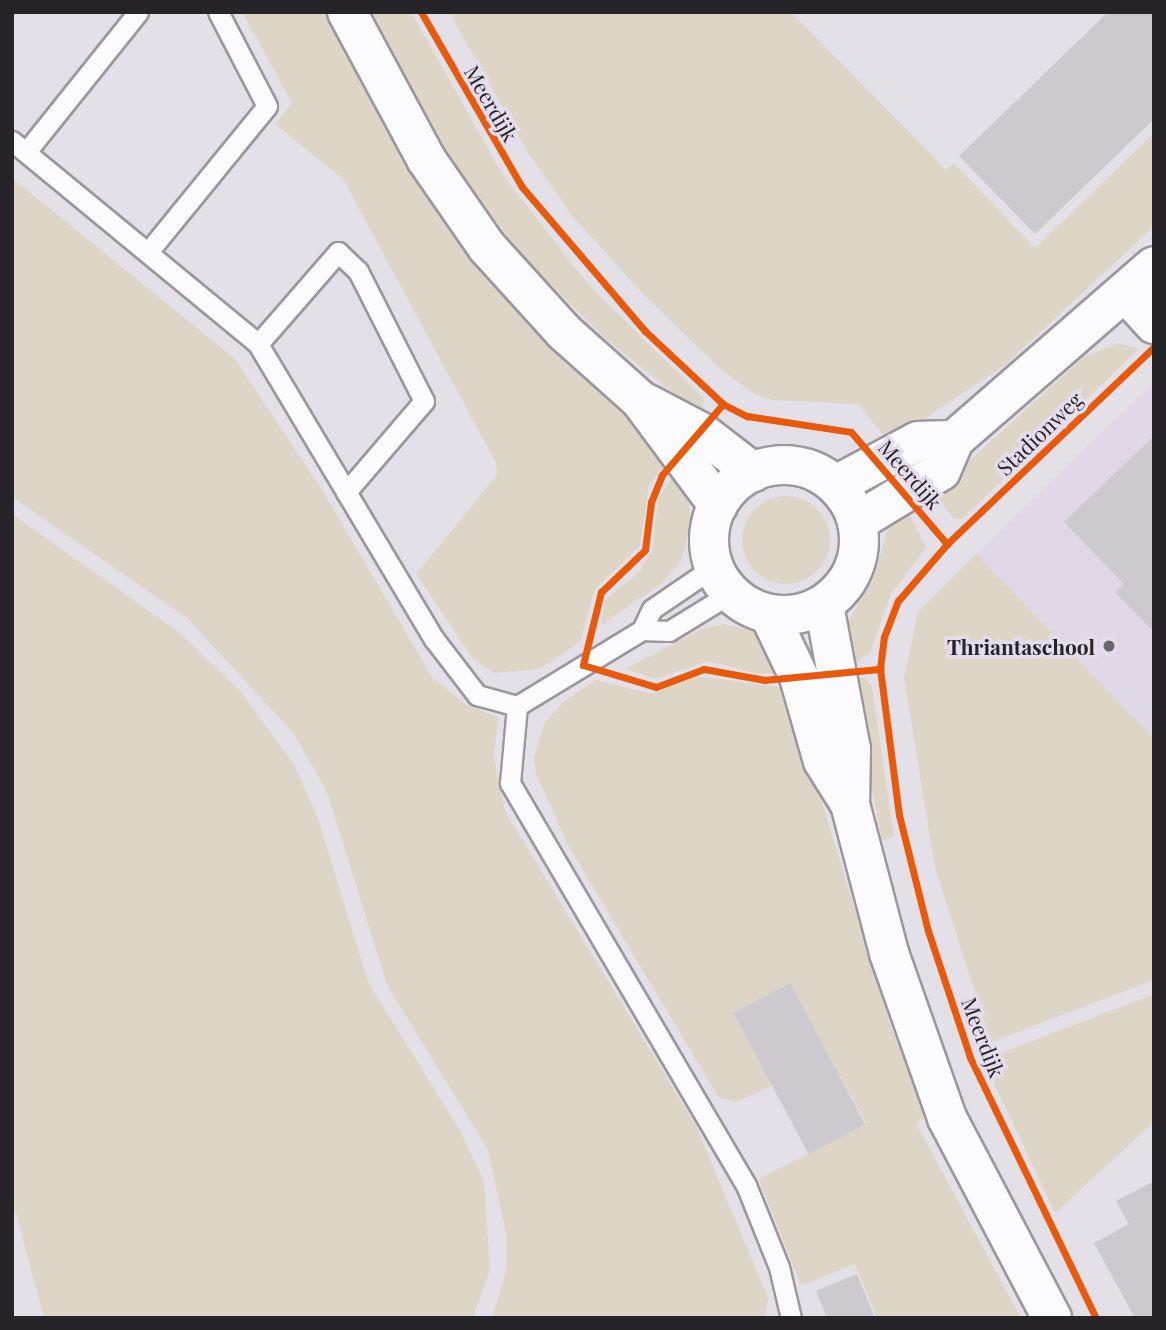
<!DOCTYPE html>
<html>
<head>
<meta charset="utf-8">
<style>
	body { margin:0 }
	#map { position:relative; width:1166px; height:1330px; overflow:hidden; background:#e4e0e8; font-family:"Playfair Display",serif }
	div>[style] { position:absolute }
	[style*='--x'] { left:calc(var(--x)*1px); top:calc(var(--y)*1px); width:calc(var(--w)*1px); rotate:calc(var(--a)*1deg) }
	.built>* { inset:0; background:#e0d7e7 }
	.green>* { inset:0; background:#ddd6c6 }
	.round { border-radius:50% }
	.building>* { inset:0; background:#ccc9cf; transform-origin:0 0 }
	.roads { filter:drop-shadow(2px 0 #9b979e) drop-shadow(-2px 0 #9b979e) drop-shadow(0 2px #9b979e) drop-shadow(0 -2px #9b979e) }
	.service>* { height:19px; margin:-9.5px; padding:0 9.5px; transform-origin:9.5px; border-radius:9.5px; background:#fbfafc }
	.minor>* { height:38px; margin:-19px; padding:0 19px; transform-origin:19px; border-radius:19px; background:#fbfafc }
	.tertiary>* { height:38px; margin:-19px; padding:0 19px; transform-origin:19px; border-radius:19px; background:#fbfafc }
	.tertiary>.ring { margin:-19px; padding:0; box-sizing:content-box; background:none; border:38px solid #fbfafc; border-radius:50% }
	.cycleway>* { height:7px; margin:-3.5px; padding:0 3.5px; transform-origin:3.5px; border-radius:3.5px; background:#e8590c }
	.dots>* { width:19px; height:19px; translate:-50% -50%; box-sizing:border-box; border:4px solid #e5dcec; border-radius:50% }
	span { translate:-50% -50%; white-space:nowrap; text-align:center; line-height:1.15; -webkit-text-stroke:7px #e5dcec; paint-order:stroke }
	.street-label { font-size:21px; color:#262329 }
	.poi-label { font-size:21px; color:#262329; font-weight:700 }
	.right { translate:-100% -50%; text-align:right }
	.frame { position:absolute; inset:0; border:14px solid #262329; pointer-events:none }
</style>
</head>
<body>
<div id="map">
	<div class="built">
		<i style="clip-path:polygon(1154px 382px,1154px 739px,976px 554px)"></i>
	</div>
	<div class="green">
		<i style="clip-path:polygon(242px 12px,323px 12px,452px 233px,667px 461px,649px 485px,640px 546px,595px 589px,580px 642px,539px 669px,495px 673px,474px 660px,416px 574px,497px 475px,496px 463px,343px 179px,275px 124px,292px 103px)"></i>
		<i style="clip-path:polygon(367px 12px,411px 12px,503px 175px,588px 284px,703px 398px,704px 417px,607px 340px,524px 258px,434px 138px)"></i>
		<i style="clip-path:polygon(449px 12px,791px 12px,946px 170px,954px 163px,1035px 248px,1154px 133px,1154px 226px,1004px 366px,889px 442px,858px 404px,771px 400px,755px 394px,724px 372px,645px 296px,573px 217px,527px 151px)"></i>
		<i style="clip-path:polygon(12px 178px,234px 358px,324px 493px,432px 677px,465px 704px,498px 717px,494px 757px,505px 811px,696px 1126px,768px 1298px,765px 1318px,492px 1318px,506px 1272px,507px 1238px,488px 1150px,387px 985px,327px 792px,294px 734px,187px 618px,12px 497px)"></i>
		<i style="clip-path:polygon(1118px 343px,1139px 349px,963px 518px,954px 519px,934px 493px,1084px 357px)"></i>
		<i style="clip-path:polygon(675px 472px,687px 495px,692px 523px,681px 561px,660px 585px,601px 625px,605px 600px,639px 572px,652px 551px,658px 499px)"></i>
		<i class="round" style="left:742px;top:496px;width:88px;height:88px"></i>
		<i style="clip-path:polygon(909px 513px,926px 548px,891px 594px,870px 653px,853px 664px,847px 623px,874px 578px,887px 531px)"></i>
		<i style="clip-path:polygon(12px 514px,180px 633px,240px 691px,293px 763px,318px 818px,368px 982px,461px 1132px,484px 1182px,490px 1269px,473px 1318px,44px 1318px,12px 1198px)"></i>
		<i style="clip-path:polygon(976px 554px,1154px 739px,1154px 980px,991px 1042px,935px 868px,904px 678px,918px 612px)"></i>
		<i style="clip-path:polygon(724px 624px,753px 631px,769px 643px,781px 673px,758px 674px,708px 661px,655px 679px,625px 669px,702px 629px)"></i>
		<i style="clip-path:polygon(695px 676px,787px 688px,890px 1024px,927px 1117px,916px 1123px,1021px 1318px,877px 1318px,855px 1264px,801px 1286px,759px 1179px,866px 1123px,789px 984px,734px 1014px,773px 1085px,737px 1102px,719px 1098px,569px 847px,536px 774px,534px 757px,545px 722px,564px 701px,596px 680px,652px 694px)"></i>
		<i style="clip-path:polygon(850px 677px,864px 678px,872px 687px,894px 837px,882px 840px)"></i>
		<i style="clip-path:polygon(1154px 994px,1154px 1122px,1055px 1213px,983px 1060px)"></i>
	</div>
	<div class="building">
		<i style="clip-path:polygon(1108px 12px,1154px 12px,1154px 119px,1035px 234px,959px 156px)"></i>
		<i style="clip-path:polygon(1154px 436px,1154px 632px,1115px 592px,1124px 584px,1064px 522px)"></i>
		<i style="left:790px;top:983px;width:160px;height:64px;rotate:62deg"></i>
		<i style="clip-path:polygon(1154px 1181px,1154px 1318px,1135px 1318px,1094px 1243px,1129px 1224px,1116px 1201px)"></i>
		<i style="clip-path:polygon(857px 1274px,875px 1318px,827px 1318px,816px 1291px)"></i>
	</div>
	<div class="roads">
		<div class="service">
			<i style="--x:12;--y:141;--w:319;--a:39.5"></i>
			<i style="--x:258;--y:344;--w:344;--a:59.2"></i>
			<i style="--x:434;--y:639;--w:71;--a:52.5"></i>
			<i style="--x:477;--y:695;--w:41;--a:15.4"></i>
			<i style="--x:517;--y:706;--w:146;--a:-31.3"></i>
			<i style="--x:642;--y:630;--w:27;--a:2"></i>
			<i style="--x:669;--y:631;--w:73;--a:-31.5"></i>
			<i style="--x:26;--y:152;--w:179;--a:-51.3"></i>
			<i style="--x:148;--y:252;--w:188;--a:-50.8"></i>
			<i style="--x:267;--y:106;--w:106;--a:-117.5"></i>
			<i style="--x:258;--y:344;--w:122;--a:-49"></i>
			<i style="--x:338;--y:252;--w:28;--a:44"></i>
			<i style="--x:358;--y:271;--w:146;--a:63.1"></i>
			<i style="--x:424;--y:401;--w:120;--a:130.6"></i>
			<i style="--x:642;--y:630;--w:23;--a:-65"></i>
			<i style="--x:652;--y:609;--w:75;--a:-34.1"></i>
			<i style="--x:517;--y:706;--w:77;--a:95.2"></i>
			<i style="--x:510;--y:783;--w:466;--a:59.6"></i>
			<i style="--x:746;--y:1185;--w:88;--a:68.1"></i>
			<i style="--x:779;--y:1267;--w:52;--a:76.8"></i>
		</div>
		<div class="minor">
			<i style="--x:347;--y:12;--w:167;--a:61.7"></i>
			<i style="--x:426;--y:159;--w:107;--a:55.3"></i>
			<i style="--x:487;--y:247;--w:115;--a:47.8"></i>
			<i style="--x:564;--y:332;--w:102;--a:41.8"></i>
			<i style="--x:640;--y:400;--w:131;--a:53.4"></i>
			<i style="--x:1126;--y:293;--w:42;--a:47.9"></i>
			<i style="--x:648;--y:404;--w:60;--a:27.8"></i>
			<i style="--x:701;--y:432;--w:66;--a:37.6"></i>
		</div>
		<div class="tertiary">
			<i class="ring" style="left:709px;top:465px;width:112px;height:112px"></i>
			<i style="--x:836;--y:485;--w:93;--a:-28.2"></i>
			<i style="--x:918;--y:441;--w:36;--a:-2"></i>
			<i style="--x:857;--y:522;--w:98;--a:-31.3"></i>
			<i style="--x:941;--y:471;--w:34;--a:-67"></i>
			<i style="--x:954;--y:440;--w:265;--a:-41"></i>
			<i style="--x:824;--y:605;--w:147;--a:79.4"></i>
			<i style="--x:851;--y:749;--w:55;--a:91"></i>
			<i style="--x:850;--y:804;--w:154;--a:75.3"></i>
			<i style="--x:889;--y:953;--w:175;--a:70.6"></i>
			<i style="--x:947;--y:1118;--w:226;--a:62.3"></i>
			<i style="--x:769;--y:614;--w:70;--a:64.5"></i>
			<i style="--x:799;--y:677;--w:87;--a:74.1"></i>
			<i style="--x:823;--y:761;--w:51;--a:57.9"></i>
		</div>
	</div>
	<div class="cycleway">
		<i style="--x:421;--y:12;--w:202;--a:60"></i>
		<i style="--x:522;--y:187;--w:189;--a:49.5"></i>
		<i style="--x:645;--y:331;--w:107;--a:43.1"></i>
		<i style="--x:723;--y:404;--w:27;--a:27"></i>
		<i style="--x:747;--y:416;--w:105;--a:8.7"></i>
		<i style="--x:851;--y:432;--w:148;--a:49.4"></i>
		<i style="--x:723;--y:404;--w:94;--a:130.7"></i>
		<i style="--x:662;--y:475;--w:29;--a:112"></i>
		<i style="--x:651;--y:502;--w:48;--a:97.1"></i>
		<i style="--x:645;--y:550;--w:61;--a:136.3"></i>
		<i style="--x:601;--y:592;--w:75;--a:103.9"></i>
		<i style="--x:583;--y:665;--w:76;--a:16.8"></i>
		<i style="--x:656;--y:687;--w:51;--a:-20.6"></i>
		<i style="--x:704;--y:669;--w:62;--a:10.2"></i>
		<i style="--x:765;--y:680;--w:116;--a:-5.5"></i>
		<i style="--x:1096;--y:1318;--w:290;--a:-115.8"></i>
		<i style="--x:970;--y:1057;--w:133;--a:-108.4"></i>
		<i style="--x:928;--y:931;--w:120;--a:-104"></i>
		<i style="--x:899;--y:815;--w:147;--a:-97.4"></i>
		<i style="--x:880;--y:669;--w:32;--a:-83"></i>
		<i style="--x:884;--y:637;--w:39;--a:-69"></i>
		<i style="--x:898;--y:601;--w:75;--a:-49.3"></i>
		<i style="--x:947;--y:544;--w:286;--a:-43.6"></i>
	</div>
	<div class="dots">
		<i style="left:1109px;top:646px;background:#68656c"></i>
	</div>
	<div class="street-label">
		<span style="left:492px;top:103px;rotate:60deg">Meerdijk</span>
		<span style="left:1039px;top:433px;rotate:-44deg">Stadionweg</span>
		<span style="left:911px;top:474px;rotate:49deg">Meerdijk</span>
		<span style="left:984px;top:1037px;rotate:69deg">Meerdijk</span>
	</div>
	<div class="poi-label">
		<span class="right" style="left:1095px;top:646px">Thriantaschool</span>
	</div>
	<div class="frame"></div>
</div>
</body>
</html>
